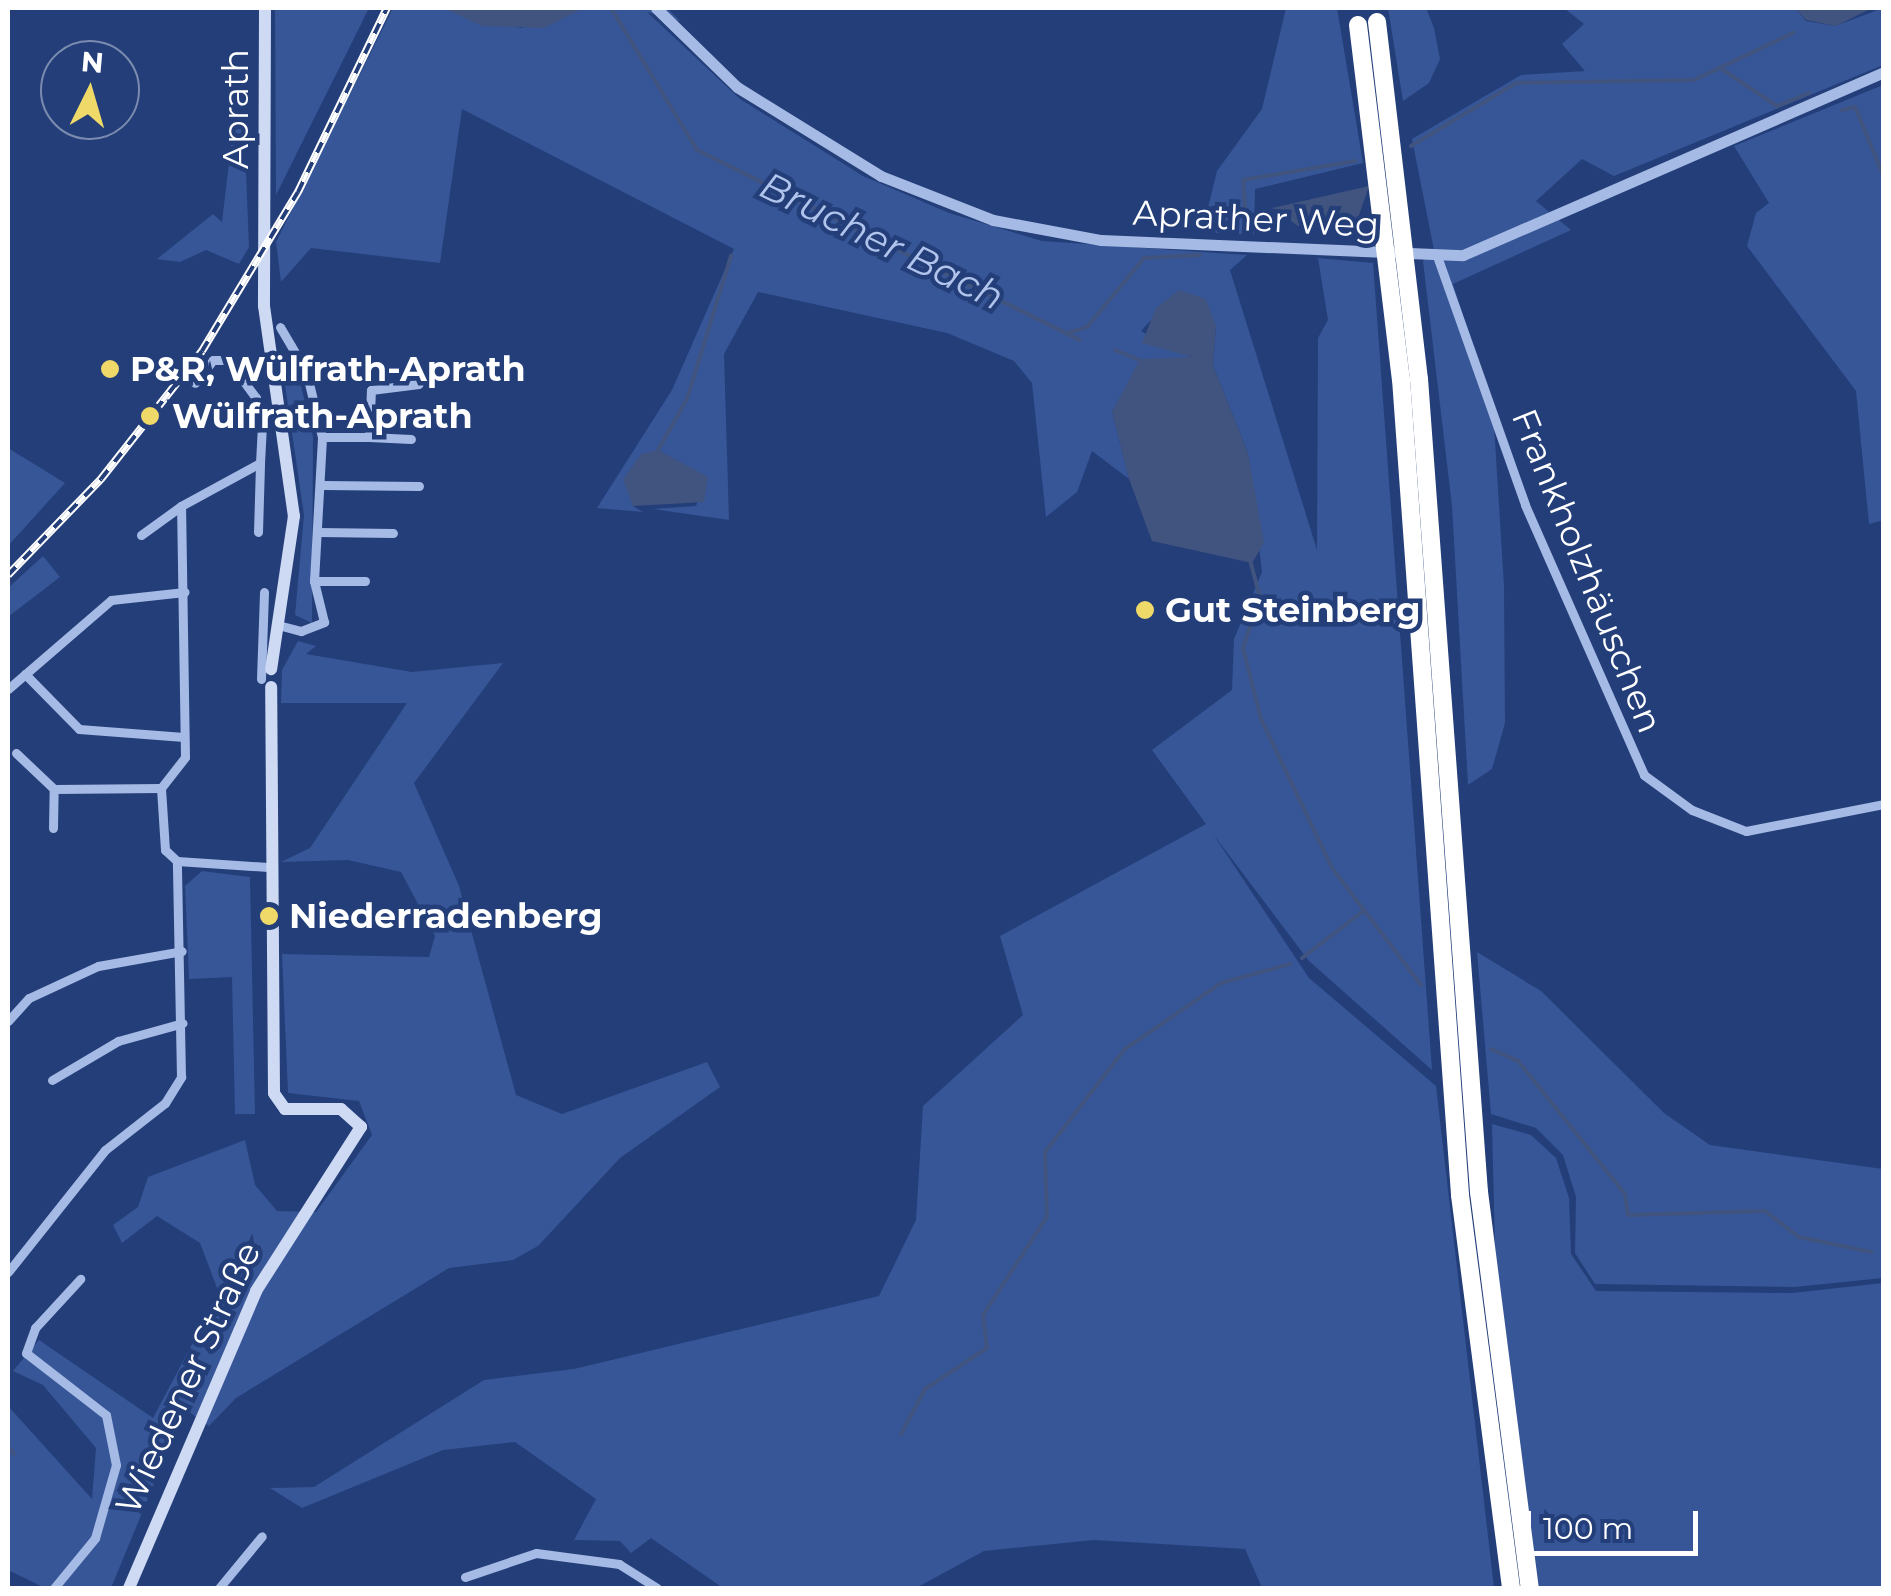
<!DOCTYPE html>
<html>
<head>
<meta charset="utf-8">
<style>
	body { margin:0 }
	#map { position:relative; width:1891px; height:1596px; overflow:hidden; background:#233e79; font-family:Montserrat,sans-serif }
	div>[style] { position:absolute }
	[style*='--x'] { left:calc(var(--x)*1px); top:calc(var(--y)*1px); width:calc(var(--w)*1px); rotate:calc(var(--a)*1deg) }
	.green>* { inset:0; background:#375697 }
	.water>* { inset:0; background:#40547f }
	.stream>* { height:4px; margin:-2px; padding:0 2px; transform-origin:2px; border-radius:2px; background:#40547f }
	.minor>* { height:9px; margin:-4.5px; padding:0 4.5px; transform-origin:4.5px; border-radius:4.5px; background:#a5bae4 }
	.tertiary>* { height:11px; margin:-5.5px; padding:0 5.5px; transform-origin:5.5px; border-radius:5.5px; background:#a5bae4 }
	.secondary>* { height:12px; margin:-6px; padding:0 6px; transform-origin:6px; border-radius:6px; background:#cedaf4 }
	.motorway>* { height:18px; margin:-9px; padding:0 9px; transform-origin:9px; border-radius:9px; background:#fff }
	.rail>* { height:8px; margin-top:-4px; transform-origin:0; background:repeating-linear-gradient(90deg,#233e79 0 11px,#fff 0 22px); box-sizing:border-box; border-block:2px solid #fff }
	.motorway-bridge>* { height:18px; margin:-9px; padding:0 9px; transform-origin:9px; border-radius:9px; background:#fff }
	.dots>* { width:28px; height:28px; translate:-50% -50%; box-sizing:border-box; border:5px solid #233e79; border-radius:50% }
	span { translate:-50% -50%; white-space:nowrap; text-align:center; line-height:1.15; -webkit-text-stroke:9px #233e79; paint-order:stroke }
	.street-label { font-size:35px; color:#fff }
	.poi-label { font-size:35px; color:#fff; font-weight:700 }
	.left { translate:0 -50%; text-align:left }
	.water-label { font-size:38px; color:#b0c4ec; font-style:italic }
	.frame { position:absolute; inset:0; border:10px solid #fff; pointer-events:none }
	.north { position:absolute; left:40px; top:40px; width:100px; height:100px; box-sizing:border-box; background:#233e79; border:2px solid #7b8baf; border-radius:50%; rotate:5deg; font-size:28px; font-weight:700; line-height:40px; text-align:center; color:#fff }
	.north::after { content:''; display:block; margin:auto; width:35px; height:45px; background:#efd968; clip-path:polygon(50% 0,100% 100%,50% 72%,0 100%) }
	.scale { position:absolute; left:1526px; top:1511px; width:172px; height:45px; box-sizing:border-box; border:5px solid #fff; border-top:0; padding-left:12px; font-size:30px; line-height:35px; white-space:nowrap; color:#fff; -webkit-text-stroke:8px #233e79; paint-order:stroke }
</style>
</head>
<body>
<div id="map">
	<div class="green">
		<i style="clip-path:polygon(275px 8px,369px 8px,276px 195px)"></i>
		<i style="clip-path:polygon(393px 8px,447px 8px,521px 28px,584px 8px,667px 8px,680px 21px,647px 12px,740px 99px,863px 176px,949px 213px,1042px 241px,1247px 255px,1230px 270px,1317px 550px,1318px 338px,1328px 320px,1318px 258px,1373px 263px,1432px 1070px,1309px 961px,1213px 834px,1309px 978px,1436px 1086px,1494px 1588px,1262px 1588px,1245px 1549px,1094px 1540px,984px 1551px,916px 1588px,723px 1588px,651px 1538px,631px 1553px,620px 1541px,574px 1540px,596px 1499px,515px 1442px,443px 1450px,302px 1508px,270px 1488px,314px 1487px,484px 1380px,574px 1369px,879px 1296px,916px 1220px,923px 1106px,1023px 1015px,1000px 936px,1206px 824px,1152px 750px,1232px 690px,1234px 639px,1262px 572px,1248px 453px,1213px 365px,1216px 326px,1179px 290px,1141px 331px,1192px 358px,1140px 360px,1112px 412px,1129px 479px,1092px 451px,1077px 492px,1046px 517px,1032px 383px,1014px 361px,947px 333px,758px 292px,724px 354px,729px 520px,653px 509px,696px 506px,707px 477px,658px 450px,633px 506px,643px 512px,597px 508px,672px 390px,734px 249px,462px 109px,440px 263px,311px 248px,281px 282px,276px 242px)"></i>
		<i style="clip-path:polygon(1286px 8px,1337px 8px,1363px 163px,1255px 189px,1254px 235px,1202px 232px,1217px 171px,1262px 109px)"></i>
		<i style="clip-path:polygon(1388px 8px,1426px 8px,1434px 28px,1440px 59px,1429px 83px,1403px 101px)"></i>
		<i style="clip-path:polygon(1564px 8px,1795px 8px,1806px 21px,1835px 26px,1883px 8px,1883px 65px,1614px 176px,1582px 159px,1536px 201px,1571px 230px,1453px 284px,1493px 409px,1504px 586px,1505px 723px,1492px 769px,1468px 785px,1452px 506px,1423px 261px,1434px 250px,1412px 139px,1521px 75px,1585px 71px,1562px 44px,1584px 24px)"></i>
		<i style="clip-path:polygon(1883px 85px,1884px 520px,1869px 524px,1856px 391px,1747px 246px,1756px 213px,1769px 203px,1734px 146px)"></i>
		<i style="clip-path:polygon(244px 119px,249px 247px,239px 264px,206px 250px,180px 262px,157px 259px,213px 214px,222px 222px,234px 120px)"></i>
		<i style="clip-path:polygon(280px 350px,295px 360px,313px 437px,312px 623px,295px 615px,304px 515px)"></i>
		<i style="clip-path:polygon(8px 448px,65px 483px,8px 546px)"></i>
		<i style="clip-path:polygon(43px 556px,60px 577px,8px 617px,8px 588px)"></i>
		<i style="clip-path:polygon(298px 641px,316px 646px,306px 654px,412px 672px,503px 663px,414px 783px,459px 886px,516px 1095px,562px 1114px,707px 1062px,720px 1087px,620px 1158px,538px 1246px,513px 1260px,449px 1268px,236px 1398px,209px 1426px,185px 1409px,111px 1588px,45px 1588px,8px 1570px,8px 1406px,92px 1499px,96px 1448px,43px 1385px,13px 1371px,39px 1340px,153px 1418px,219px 1293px,200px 1243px,157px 1216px,122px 1243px,113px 1225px,138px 1207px,148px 1177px,245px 1140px,255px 1185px,277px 1211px,316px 1212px,372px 1135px,359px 1101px,288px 1093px,282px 954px,429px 957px,435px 936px,401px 872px,348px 860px,281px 862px,310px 848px,407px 703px,281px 703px,282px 670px)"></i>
		<i style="clip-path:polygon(202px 871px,250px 877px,255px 1114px,235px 1114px,232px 977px,189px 979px,185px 886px)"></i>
		<i style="clip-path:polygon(1477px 952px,1541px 991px,1664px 1113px,1710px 1145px,1883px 1169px,1883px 1278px,1794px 1287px,1595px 1284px,1575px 1253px,1576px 1197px,1563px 1155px,1536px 1128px,1491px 1114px)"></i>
		<i style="clip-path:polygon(1492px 1124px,1531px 1135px,1556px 1158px,1569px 1198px,1571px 1254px,1596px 1291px,1792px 1293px,1883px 1283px,1883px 1588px,1538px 1588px,1495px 1249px)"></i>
	</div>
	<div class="water">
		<i style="clip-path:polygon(584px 8px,544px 28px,482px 26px,446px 9px)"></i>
		<i style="clip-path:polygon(1795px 8px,1872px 8px,1836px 26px,1806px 20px)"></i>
		<i style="clip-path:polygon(1369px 186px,1355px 227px,1298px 226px,1272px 208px)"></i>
		<i style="clip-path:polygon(1179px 290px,1206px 299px,1216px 326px,1213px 365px,1248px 453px,1264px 543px,1252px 563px,1152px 541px,1129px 479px,1112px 412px,1140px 359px,1192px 357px,1142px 343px,1156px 308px)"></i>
		<i style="clip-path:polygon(658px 450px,708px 477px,704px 502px,633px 506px,623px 480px,641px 454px)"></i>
	</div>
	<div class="stream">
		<i style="--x:611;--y:8;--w:166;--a:58.8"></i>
		<i style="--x:697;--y:150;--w:427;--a:26.4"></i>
		<i style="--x:1720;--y:68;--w:69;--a:33.7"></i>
		<i style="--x:1777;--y:106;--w:35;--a:-22"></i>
		<i style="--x:1842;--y:110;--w:13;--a:-13"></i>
		<i style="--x:1855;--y:107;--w:76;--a:67.5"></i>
		<i style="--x:1411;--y:146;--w:122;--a:-31"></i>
		<i style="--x:1516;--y:83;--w:178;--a:-1"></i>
		<i style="--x:1694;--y:80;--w:110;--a:-25.4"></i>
		<i style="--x:1228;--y:227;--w:26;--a:-50"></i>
		<i style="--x:1245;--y:207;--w:27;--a:-94"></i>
		<i style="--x:1243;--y:180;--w:114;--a:-9.6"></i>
		<i style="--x:1068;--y:333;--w:20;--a:-18"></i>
		<i style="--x:1087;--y:327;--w:89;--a:-50.4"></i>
		<i style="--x:1144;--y:258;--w:56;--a:-3.1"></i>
		<i style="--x:1115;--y:350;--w:29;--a:22"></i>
		<i style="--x:658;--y:450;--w:59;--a:-60.4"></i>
		<i style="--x:687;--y:399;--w:150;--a:-72.9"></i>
		<i style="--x:1250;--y:560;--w:39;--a:75"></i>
		<i style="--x:1260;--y:598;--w:53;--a:108.8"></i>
		<i style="--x:1243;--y:648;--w:73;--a:75.8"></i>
		<i style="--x:1261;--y:719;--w:165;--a:64.5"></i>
		<i style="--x:1332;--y:868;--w:147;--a:52.7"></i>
		<i style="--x:1302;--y:958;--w:76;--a:-37.5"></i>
		<i style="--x:1491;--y:1049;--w:30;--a:24"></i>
		<i style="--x:1518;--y:1061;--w:171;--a:51.2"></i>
		<i style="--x:1625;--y:1194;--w:21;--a:82"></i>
		<i style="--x:1628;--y:1215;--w:137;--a:-1.7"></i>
		<i style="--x:1765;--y:1211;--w:43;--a:37.4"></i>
		<i style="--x:1799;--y:1237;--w:74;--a:11.8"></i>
		<i style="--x:901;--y:1434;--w:51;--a:-61.9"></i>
		<i style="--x:925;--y:1389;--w:74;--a:-33.5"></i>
		<i style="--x:987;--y:1348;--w:33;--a:-97"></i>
		<i style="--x:983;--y:1315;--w:117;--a:-56.9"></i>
		<i style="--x:1047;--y:1217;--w:65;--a:-91.8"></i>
		<i style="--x:1045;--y:1152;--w:130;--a:-52.2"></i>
		<i style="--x:1125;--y:1049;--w:116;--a:-34.5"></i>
		<i style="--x:1221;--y:983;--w:72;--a:-15.4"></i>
		<i style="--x:8;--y:1447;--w:9;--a:49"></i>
	</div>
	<div class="minor">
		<i style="--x:1437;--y:256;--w:264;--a:70.5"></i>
		<i style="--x:1525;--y:505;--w:295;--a:66.2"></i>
		<i style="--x:1644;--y:775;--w:59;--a:36.1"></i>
		<i style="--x:1692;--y:810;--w:58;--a:21.3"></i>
		<i style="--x:1746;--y:831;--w:141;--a:-11.1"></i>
		<i style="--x:322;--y:437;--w:47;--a:0"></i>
		<i style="--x:369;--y:437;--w:47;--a:-87.6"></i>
		<i style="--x:371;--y:390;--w:48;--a:-7.1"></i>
		<i style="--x:369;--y:437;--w:42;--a:2.7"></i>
		<i style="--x:323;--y:485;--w:96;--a:0.6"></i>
		<i style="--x:258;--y:532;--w:69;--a:-88.3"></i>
		<i style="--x:319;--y:532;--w:74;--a:0.8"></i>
		<i style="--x:141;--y:535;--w:49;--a:-35.9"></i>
		<i style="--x:314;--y:581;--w:51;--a:0"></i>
		<i style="--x:278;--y:625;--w:24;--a:15"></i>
		<i style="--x:301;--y:631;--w:25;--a:-21"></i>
		<i style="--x:324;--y:622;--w:42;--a:-103.7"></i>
		<i style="--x:314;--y:581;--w:144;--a:-86.8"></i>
		<i style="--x:322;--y:437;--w:68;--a:-103.6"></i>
		<i style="--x:306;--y:371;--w:51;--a:-120.6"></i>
		<i style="--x:25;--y:674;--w:77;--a:45.5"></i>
		<i style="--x:79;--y:729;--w:105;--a:4.4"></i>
		<i style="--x:261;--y:679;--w:87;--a:-88"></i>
		<i style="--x:8;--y:689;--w:136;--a:-40.8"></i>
		<i style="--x:111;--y:600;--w:74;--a:-6.2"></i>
		<i style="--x:16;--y:753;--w:52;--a:43.5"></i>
		<i style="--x:53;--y:828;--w:39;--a:-89"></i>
		<i style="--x:54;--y:789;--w:107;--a:-0.5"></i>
		<i style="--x:177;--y:861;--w:16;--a:-137"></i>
		<i style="--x:165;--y:850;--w:62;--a:-93.7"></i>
		<i style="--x:161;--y:788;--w:39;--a:-52"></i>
		<i style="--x:185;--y:757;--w:251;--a:-90.9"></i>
		<i style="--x:181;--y:506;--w:90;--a:-28.6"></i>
		<i style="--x:260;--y:463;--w:37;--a:-87"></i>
		<i style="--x:262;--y:426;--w:29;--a:-102"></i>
		<i style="--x:256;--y:398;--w:47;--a:-126.4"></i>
		<i style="--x:228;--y:360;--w:15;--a:180"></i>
		<i style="--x:213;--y:360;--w:29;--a:128"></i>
		<i style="--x:177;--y:861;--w:91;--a:3.8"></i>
		<i style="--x:8;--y:1021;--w:31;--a:-48"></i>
		<i style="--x:29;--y:998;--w:76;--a:-24.9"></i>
		<i style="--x:98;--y:966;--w:85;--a:-10.1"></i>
		<i style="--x:52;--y:1080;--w:77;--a:-30.6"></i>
		<i style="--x:118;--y:1041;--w:67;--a:-15.5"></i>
		<i style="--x:8;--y:1272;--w:156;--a:-51.5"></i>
		<i style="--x:105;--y:1150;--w:76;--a:-38.1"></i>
		<i style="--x:165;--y:1103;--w:31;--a:-58"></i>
		<i style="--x:181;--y:1077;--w:216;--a:-91.1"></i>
		<i style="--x:465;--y:1577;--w:75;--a:-18.7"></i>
		<i style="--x:536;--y:1553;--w:84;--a:7.5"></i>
		<i style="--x:619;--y:1564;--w:45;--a:32.3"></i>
		<i style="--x:54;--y:1588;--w:65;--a:-50.6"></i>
		<i style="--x:95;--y:1538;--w:76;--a:-74"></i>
		<i style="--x:116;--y:1465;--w:51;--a:-101.3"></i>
		<i style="--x:106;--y:1415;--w:101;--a:-142.2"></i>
		<i style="--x:26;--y:1353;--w:27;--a:-70"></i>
		<i style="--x:35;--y:1328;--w:67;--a:-47.4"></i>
		<i style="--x:219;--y:1588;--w:67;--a:-50.4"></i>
	</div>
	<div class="tertiary">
		<i style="--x:656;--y:8;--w:113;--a:44.3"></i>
		<i style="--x:737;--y:87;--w:169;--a:31.7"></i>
		<i style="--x:881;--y:176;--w:120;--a:21.4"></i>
		<i style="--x:993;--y:220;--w:110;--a:10.5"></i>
		<i style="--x:1101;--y:240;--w:362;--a:2.4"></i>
		<i style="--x:1463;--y:255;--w:459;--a:-23.5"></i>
	</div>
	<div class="secondary">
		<i style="--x:265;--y:8;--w:298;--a:90.2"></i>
		<i style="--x:264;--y:306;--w:212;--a:81.9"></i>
		<i style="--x:294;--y:516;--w:155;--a:98.5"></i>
		<i style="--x:129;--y:1588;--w:323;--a:-66.8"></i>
		<i style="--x:256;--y:1291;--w:195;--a:-57.4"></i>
		<i style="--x:361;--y:1127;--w:27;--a:-138"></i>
		<i style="--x:341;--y:1109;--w:56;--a:180"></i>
		<i style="--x:285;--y:1109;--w:19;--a:-125"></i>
		<i style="--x:274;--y:1093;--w:406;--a:-90.4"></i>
	</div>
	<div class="motorway">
		<i style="--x:1401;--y:379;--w:818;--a:85.86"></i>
		<i style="--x:1460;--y:1195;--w:396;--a:82.6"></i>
		<i style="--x:1419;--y:379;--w:815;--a:85.78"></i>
		<i style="--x:1479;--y:1192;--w:399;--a:82.7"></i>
	</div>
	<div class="rail">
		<i style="--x:8;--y:575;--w:134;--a:-45.9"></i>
		<i style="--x:101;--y:479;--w:163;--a:-51.7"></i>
		<i style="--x:202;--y:351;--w:186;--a:-58.9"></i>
		<i style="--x:298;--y:192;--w:204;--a:-64.2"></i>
	</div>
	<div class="motorway-bridge">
		<i style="--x:1377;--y:22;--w:359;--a:83.3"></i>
		<i style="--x:1358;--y:25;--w:357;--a:83.1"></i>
	</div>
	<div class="dots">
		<i style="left:110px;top:369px;background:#efd968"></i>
		<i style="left:150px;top:416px;background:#efd968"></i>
		<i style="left:1145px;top:610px;background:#efd968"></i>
		<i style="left:269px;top:916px;background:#efd968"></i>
	</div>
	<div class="street-label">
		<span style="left:236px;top:109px;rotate:-90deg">Aprath</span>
		<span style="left:1256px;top:219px;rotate:3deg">Aprather Weg</span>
		<span style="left:1587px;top:571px;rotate:68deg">Frankholzhäuschen</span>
		<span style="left:188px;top:1378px;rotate:-65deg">Wiedener Straße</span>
	</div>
	<div class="poi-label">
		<span class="left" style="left:130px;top:369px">P&amp;R, Wülfrath-Aprath</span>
		<span class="left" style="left:172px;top:416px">Wülfrath-Aprath</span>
		<span class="left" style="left:1165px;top:610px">Gut Steinberg</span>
		<span class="left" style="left:289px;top:916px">Niederradenberg</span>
	</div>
	<div class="water-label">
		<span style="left:882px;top:241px;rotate:26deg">Brucher Bach</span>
	</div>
	<div class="frame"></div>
	<div class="north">N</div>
	<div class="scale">100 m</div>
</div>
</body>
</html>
